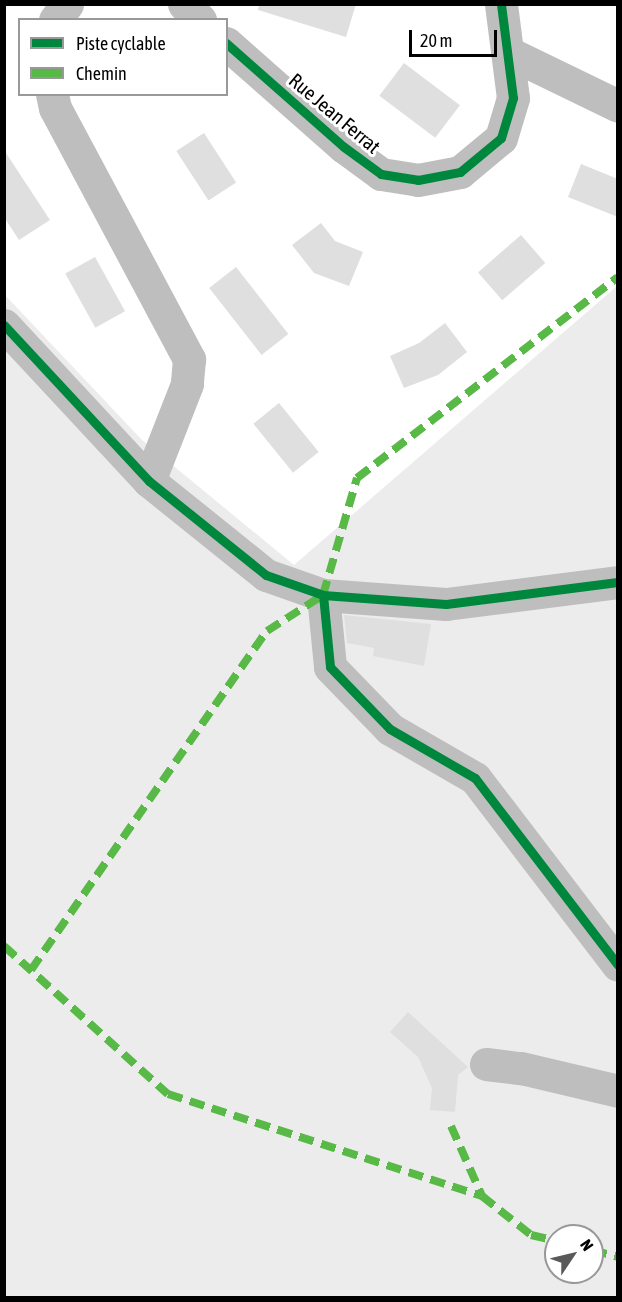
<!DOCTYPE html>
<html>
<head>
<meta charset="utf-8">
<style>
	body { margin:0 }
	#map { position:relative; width:622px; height:1302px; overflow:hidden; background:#fff; font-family:"Asap Condensed",sans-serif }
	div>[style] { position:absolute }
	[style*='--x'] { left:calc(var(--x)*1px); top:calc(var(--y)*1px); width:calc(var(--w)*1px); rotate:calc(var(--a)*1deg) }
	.green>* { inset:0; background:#ececec }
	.building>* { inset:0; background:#dfdfdf; transform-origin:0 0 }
	.minor>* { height:33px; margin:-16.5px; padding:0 16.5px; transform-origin:16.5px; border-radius:16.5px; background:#bebebe }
	.quiet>* { height:8px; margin-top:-4px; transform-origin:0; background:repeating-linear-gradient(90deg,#58b947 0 15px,transparent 0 23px) }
	.cycleway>* { height:9px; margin:-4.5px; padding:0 4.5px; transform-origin:4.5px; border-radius:4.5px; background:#00873e }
	span { translate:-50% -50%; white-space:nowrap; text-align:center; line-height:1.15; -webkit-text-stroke:6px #fff; paint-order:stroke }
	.street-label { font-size:20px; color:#000 }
	.frame { position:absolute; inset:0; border:6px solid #000; pointer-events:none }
	.legend { position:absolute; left:18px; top:18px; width:210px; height:78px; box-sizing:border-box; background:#fff; border:2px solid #999; margin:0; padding:8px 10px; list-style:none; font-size:18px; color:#000 }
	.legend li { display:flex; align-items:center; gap:12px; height:30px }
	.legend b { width:30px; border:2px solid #999 }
	.north { position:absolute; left:544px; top:1224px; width:60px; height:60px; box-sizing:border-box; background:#fff; border:2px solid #999; border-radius:50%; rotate:55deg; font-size:16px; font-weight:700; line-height:24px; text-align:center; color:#000 }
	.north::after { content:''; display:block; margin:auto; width:21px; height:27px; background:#595959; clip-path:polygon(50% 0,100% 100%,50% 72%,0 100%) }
	.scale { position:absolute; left:409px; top:30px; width:88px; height:27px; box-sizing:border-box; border:3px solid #000; border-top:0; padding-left:8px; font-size:18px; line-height:21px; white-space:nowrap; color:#000; -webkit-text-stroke:4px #fff; paint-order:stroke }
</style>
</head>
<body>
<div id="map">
	<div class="green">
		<i style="clip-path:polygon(evenodd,617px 286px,617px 1297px,5px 1297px,4px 294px,142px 440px,294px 565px,617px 286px,556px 1236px,592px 1236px,592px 1272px,556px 1272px,556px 1236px)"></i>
	</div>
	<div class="building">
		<i style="clip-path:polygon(259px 4px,356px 4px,346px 37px,258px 10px)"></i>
		<i style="left:404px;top:63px;width:70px;height:41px;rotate:37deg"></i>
		<i style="left:204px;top:133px;width:59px;height:33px;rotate:57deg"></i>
		<i style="clip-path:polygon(4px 150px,50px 220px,19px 240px,4px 217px)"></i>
		<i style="clip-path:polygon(581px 164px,618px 179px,618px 217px,568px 197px)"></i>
		<i style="clip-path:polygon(321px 223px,335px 241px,363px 252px,349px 286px,314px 273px,292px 245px)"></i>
		<i style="left:521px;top:235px;width:37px;height:57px;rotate:49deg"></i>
		<i style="left:95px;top:257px;width:62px;height:34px;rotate:61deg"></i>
		<i style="left:236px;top:267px;width:85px;height:34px;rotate:52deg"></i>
		<i style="clip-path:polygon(445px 323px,467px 352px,438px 375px,404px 388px,390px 356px,419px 343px)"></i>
		<i style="left:279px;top:403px;width:63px;height:33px;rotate:51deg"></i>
		<i style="clip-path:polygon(344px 615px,431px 624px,424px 666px,373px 656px,374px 648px,347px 643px)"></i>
		<i style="clip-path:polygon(408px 1012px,468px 1067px,458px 1075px,455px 1112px,430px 1110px,432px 1088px,418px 1057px,390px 1032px)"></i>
	</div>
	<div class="minor">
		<i style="--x:184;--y:4;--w:23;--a:45"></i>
		<i style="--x:55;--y:20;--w:20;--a:-53"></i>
		<i style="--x:226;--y:43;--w:157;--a:41.4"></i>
		<i style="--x:344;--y:147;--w:46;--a:36.1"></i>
		<i style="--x:381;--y:174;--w:37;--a:9"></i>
		<i style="--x:418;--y:180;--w:43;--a:-10.8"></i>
		<i style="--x:460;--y:172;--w:53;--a:-39.7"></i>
		<i style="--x:501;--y:138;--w:42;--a:-73.3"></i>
		<i style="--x:513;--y:98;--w:95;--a:-97.3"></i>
		<i style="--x:507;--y:52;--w:123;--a:25.9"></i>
		<i style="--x:52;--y:94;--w:14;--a:78"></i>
		<i style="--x:55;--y:108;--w:285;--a:61.9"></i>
		<i style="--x:189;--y:359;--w:25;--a:95"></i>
		<i style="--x:187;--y:384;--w:104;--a:111.4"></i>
		<i style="--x:4;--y:325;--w:213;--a:47.1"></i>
		<i style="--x:149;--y:481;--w:150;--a:38.8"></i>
		<i style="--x:266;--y:575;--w:60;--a:19.3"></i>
		<i style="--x:323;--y:595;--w:123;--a:4.2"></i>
		<i style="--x:446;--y:604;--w:173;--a:-7.3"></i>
		<i style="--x:323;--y:595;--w:72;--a:84.4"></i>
		<i style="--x:330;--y:667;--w:86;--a:45.9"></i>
		<i style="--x:390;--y:729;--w:98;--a:30"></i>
		<i style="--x:475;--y:778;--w:235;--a:52.6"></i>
		<i style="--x:486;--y:1064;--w:35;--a:7"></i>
		<i style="--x:521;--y:1068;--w:100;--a:13.3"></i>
	</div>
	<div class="quiet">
		<i style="--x:4;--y:946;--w:221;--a:42.1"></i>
		<i style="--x:168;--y:1094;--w:330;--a:18"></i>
		<i style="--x:31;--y:970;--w:413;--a:-55.2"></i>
		<i style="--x:267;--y:631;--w:67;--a:-32.7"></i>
		<i style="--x:323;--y:595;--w:122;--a:-73.8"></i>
		<i style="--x:357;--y:478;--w:329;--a:-37.6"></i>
		<i style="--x:451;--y:1126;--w:77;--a:66.1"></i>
		<i style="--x:482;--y:1196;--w:63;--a:38.5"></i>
		<i style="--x:531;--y:1235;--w:26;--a:13"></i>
		<i style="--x:592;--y:1250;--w:27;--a:15"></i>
	</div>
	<div class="cycleway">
		<i style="--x:226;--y:43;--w:157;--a:41.4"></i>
		<i style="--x:344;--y:147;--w:46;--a:36.1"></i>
		<i style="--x:381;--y:174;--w:37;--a:9"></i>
		<i style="--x:418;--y:180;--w:43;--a:-10.8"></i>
		<i style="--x:460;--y:172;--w:53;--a:-39.7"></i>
		<i style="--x:501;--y:138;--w:42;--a:-73.3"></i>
		<i style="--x:513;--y:98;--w:95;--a:-97.3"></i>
		<i style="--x:4;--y:325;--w:213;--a:47.1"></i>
		<i style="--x:149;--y:481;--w:150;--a:38.8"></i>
		<i style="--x:266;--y:575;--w:60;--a:19.3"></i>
		<i style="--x:323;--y:595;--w:123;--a:4.2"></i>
		<i style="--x:446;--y:604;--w:173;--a:-7.3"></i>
		<i style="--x:323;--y:595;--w:72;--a:84.4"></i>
		<i style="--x:330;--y:667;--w:86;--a:45.9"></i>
		<i style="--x:390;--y:729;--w:98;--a:30"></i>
		<i style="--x:475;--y:778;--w:235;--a:52.6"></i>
	</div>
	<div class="street-label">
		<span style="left:335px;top:113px;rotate:40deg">Rue Jean Ferrat</span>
	</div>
	<div class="frame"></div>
	<ul class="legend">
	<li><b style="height:8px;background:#00873e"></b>Piste cyclable</li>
	<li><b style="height:8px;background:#58b947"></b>Chemin</li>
	</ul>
	<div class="north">N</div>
	<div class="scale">20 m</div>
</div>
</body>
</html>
